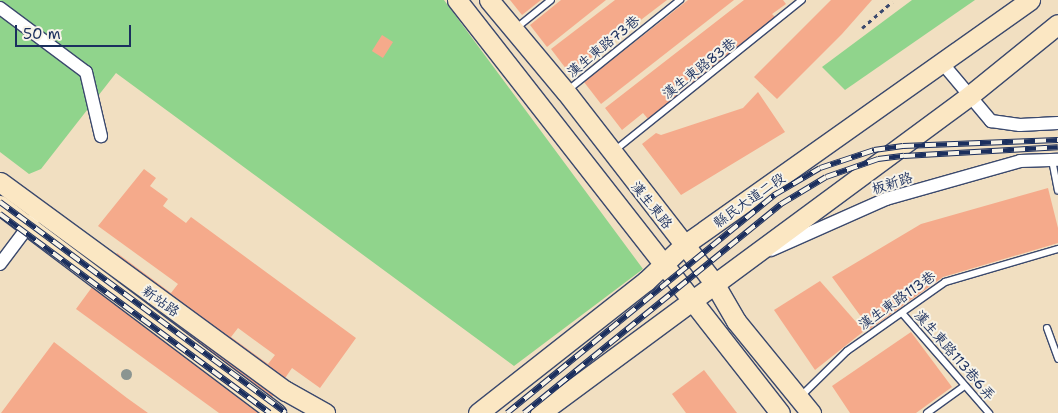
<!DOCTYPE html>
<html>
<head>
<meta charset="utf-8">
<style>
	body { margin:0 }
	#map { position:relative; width:1058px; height:413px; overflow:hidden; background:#f1dfc1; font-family:"Shantell Sans","LXGW WenKai TC",sans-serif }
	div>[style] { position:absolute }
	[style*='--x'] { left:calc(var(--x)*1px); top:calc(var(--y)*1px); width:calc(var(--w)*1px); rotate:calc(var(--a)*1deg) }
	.green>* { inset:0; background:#90d48c }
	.building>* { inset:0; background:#f5aa8b; transform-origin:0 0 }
	.path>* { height:2.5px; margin-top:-1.25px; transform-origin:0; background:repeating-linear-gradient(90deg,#3b496d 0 4px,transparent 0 8px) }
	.roads { filter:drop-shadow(1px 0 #3b496d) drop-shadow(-1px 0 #3b496d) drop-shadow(0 1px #3b496d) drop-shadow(0 -1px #3b496d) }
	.lane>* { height:6px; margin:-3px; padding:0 3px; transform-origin:3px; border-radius:3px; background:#fff }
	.street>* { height:12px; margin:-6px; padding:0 6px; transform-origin:6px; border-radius:6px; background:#fff }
	.secondary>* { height:19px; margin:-9.5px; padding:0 9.5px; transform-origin:9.5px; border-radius:9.5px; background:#fbe7c3 }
	.rail>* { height:5.5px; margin-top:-2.75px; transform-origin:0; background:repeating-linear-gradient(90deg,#f7f3e8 0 11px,#1b2f5e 0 22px); box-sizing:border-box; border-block:1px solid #1b2f5e }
	.trees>* { width:11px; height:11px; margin:-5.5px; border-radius:50%; background:#8b9591 }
	span { translate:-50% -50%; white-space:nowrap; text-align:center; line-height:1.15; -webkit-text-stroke:4px #f7f3e8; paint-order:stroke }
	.street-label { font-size:14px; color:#1b2f5e }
	.scale { position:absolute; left:15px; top:25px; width:116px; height:22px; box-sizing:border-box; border:2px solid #1b2f5e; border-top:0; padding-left:6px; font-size:15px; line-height:18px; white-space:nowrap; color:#1b2f5e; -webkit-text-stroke:4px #f7f3e8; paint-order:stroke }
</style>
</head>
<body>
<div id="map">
	<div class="green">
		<i style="clip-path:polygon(0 0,444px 0,643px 269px,514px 366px,116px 73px,41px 169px,29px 174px,0 152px)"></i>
		<i style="clip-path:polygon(912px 0,975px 0,845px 90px,822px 67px)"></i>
	</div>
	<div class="building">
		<i style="clip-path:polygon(510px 0,541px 0,522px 15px)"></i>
		<i style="clip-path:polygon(561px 0,606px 0,547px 47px,530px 25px)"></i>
		<i style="clip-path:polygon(615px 0,667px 0,570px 74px,551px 49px)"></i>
		<i style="clip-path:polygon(688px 0,734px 0,601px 104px,584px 82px)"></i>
		<i style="clip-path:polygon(744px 0,783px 0,786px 4px,772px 14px,776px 18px,648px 119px,643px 113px,622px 130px,605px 108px)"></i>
		<i style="clip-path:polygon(831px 0,872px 0,842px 34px,777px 99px,754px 77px)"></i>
		<i style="left:382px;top:35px;width:13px;height:19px;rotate:32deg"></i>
		<i style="clip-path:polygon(758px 92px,785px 132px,681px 195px,642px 144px,656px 133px,661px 135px,743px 108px)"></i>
		<i style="clip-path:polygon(evenodd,144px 169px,156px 178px,150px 186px,168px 199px,163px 206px,186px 223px,191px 217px,356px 338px,320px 388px,292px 368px,261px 413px,219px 413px,76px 309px,117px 253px,171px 293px,178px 284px,98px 226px,144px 169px,238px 328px,275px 355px,268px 364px,231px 337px,238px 328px)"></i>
		<i style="clip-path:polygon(1048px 188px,1058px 228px,1058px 243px,943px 277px,870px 329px,832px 277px,921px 224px)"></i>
		<i style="clip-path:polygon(820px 281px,864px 331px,815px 370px,774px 310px)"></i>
		<i style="clip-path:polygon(911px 332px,952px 387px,916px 413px,850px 413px,832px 386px)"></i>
		<i style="clip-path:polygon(54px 342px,127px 398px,148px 413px,1px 413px)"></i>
		<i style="clip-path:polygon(704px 370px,737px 413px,686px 413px,672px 394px)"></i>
	</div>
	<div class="path">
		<i style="--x:862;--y:28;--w:40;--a:-41"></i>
	</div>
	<div class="roads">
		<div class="lane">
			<i style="--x:515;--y:29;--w:46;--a:-38.9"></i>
			<i style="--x:568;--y:90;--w:144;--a:-38.8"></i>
			<i style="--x:614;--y:151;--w:241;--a:-38.8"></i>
			<i style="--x:1052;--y:160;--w:31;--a:79"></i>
			<i style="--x:902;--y:313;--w:133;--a:49"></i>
			<i style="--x:1047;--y:328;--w:33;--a:70"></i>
			<i style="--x:800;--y:397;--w:66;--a:-44.4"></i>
			<i style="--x:847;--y:351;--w:120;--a:-35.1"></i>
			<i style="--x:945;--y:282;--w:118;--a:-16.3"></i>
			<i style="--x:927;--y:413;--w:44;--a:-35.8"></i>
		</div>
		<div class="street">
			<i style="--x:0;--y:8;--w:107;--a:36.7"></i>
			<i style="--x:86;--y:72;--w:66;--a:76.8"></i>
			<i style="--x:943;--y:64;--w:75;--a:49.9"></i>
			<i style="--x:991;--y:121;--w:29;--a:8"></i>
			<i style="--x:1020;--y:125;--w:38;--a:-3"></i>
			<i style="--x:771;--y:250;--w:126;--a:-23.9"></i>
			<i style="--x:886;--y:199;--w:139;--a:-15.8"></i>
			<i style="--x:1020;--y:161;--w:38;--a:-2"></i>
			<i style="--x:0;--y:264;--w:55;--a:-53.1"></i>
		</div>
		<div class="secondary">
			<i style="--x:457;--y:0;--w:524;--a:51.97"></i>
			<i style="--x:489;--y:0;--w:120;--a:50.1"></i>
			<i style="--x:566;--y:92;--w:242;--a:52.2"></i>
			<i style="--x:714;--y:283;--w:44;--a:59.9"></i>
			<i style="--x:736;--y:321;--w:119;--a:50.8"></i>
			<i style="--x:0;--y:182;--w:354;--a:36.2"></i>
			<i style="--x:286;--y:391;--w:45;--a:29.4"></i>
			<i style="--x:0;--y:205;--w:346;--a:37"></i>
			<i style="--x:478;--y:413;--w:214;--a:-38.2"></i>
			<i style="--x:646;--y:281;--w:52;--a:-43.5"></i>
			<i style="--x:684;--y:245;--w:424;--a:-35.3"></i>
			<i style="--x:540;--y:413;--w:533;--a:-36.46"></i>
			<i style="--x:969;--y:96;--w:114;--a:-39"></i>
		</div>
	</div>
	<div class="rail">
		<i style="--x:0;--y:202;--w:355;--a:36.4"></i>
		<i style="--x:0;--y:214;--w:335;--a:36.4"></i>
		<i style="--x:507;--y:413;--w:345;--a:-39.2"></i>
		<i style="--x:774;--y:195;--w:53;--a:-30.4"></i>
		<i style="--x:820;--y:168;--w:57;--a:-18.4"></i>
		<i style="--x:874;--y:150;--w:29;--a:-8"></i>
		<i style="--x:903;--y:146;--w:155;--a:-2.2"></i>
		<i style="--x:524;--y:413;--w:331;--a:-39.1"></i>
		<i style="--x:781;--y:204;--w:52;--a:-31"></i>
		<i style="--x:826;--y:177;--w:55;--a:-19.1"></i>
		<i style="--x:878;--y:159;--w:26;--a:-7"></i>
		<i style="--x:904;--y:156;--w:154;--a:-3.3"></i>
	</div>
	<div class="trees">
		<i style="left:126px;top:374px"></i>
	</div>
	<div class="street-label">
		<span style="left:603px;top:46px;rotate:-39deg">漢生東路73巷</span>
		<span style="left:699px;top:68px;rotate:-38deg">漢生東路83巷</span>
		<span style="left:892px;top:183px;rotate:-18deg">板新路</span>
		<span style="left:749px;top:200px;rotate:-35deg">縣民大道二段</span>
		<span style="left:652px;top:205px;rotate:51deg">漢生東路</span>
		<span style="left:897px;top:300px;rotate:-35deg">漢生東路113巷</span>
		<span style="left:161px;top:301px;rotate:36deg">新站路</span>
		<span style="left:955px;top:355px;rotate:49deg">漢生東路113巷6弄</span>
	</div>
	<div class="scale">50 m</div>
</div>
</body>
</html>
